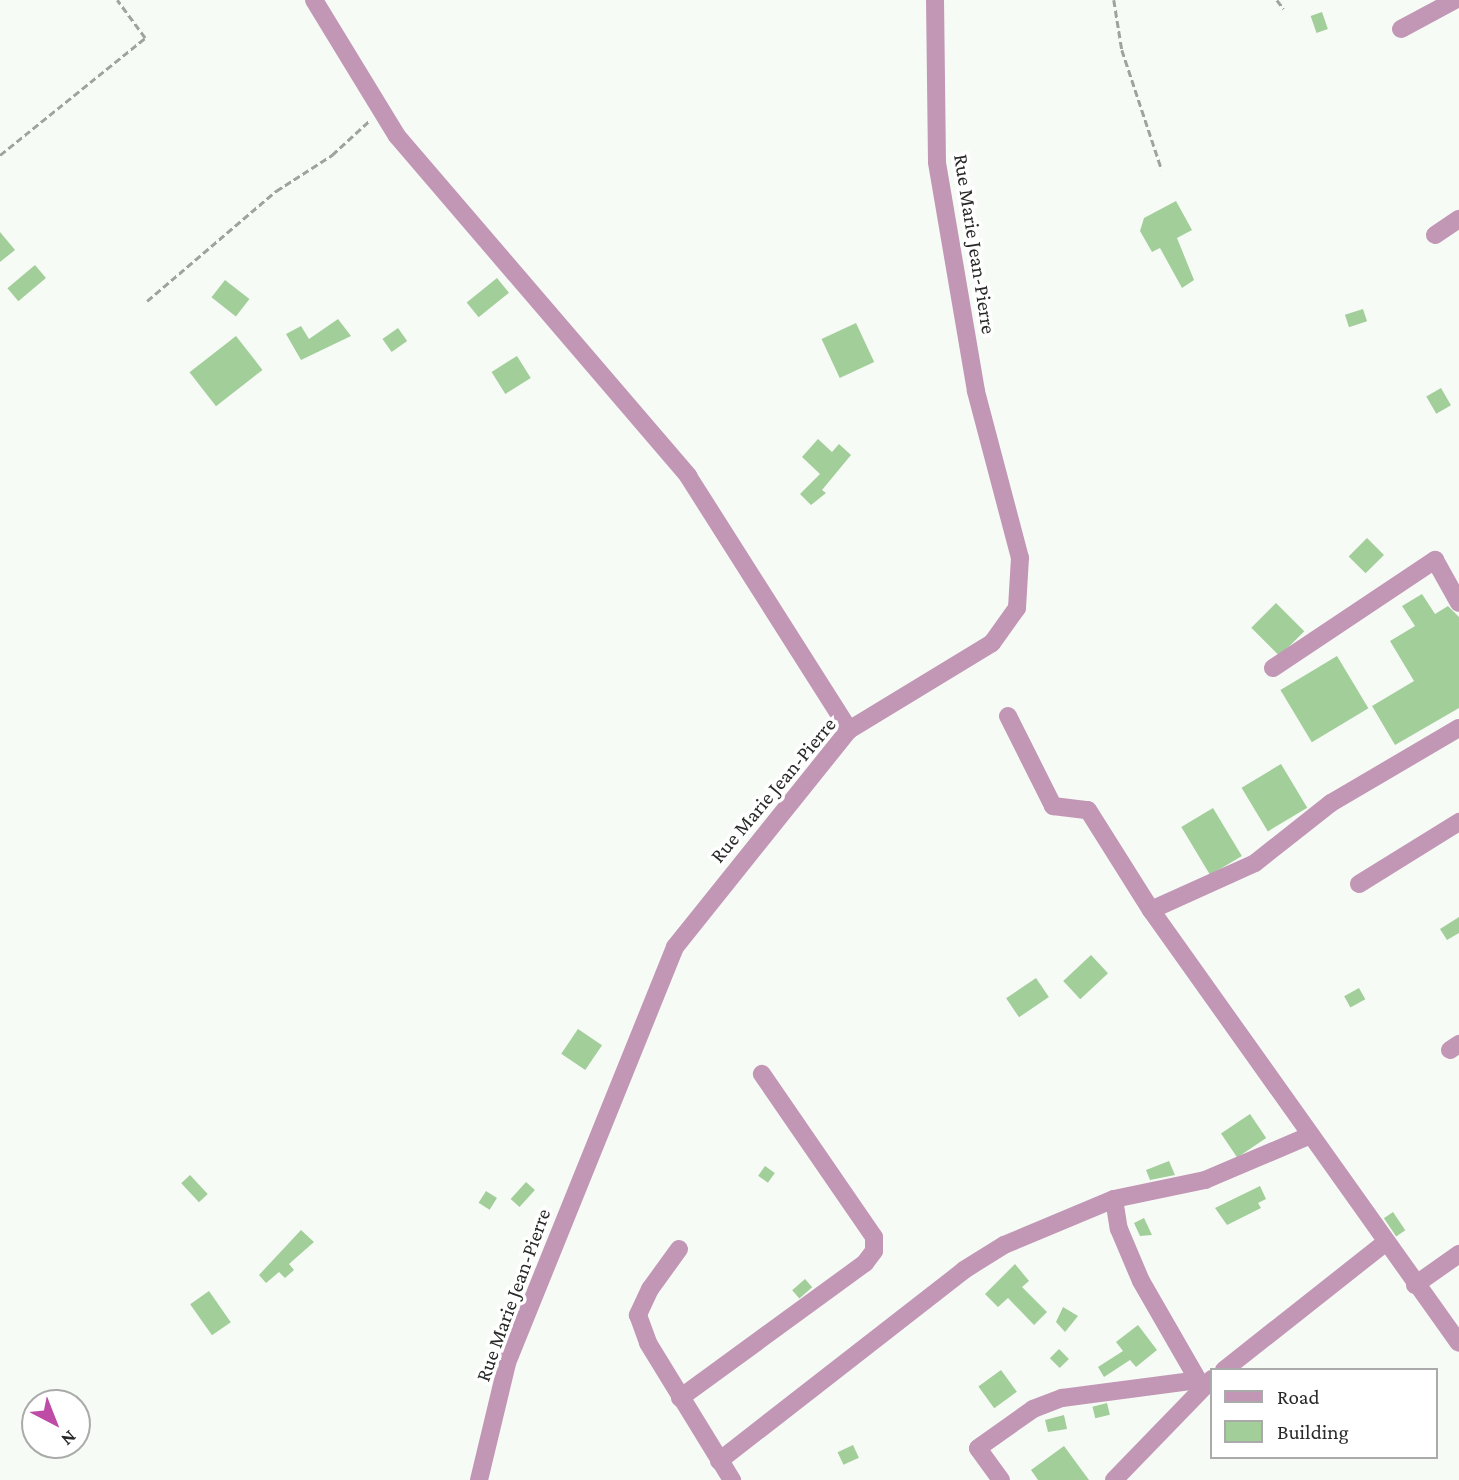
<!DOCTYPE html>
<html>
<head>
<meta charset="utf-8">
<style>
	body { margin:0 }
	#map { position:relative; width:1459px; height:1480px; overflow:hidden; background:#f7fbf6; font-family:"Crimson Pro",serif }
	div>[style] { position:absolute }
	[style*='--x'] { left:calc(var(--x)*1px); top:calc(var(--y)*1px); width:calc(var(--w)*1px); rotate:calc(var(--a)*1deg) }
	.building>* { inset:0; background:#a2ce9a; transform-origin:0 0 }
	.path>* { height:2.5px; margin-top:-1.25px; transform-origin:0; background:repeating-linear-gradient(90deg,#9fa29e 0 7px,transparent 0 10.5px) }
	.minor>* { height:18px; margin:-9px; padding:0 9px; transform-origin:9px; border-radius:9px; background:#c297b6 }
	span { translate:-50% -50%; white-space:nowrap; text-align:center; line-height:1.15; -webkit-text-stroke:7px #fff; paint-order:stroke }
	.street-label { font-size:21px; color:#282a28 }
	.legend { position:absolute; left:1210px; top:1368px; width:228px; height:91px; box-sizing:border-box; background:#fff; border:2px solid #a9aaa9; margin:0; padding:9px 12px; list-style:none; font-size:21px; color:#282a28 }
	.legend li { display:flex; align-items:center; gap:14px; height:35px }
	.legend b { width:35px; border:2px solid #a9aaa9 }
	.north { position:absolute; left:21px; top:1389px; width:70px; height:70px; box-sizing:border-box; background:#fff; border:2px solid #a9aaa9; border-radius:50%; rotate:138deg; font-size:19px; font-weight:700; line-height:28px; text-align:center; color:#282a28 }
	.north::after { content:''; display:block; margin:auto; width:24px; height:32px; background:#be4ba6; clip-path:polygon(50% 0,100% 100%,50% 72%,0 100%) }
</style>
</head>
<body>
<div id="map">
	<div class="building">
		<i style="left:1322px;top:12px;width:18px;height:12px;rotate:71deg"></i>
		<i style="clip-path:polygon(1176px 201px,1192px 230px,1177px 238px,1194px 280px,1182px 288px,1160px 248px,1152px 252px,1140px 231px,1144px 218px)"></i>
		<i style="clip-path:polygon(0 232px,15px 250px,0 262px)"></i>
		<i style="left:35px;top:265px;width:17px;height:36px;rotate:50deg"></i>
		<i style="left:497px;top:278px;width:19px;height:39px;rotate:51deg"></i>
		<i style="left:225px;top:280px;width:31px;height:22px;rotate:38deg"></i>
		<i style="left:1363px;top:309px;width:13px;height:19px;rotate:72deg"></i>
		<i style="clip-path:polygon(338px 319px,351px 336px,301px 360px,286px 334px,301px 326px,309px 339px)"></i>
		<i style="left:856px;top:323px;width:43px;height:38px;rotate:65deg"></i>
		<i style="left:398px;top:328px;width:16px;height:19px;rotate:55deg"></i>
		<i style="left:236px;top:336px;width:43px;height:59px;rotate:52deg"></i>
		<i style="left:517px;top:356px;width:26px;height:30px;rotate:58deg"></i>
		<i style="left:1441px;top:388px;width:20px;height:17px;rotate:60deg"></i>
		<i style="clip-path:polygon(818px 439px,832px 452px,839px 444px,851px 455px,822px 490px,826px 493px,811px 505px,800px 494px,820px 474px,802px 457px)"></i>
		<i style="left:1367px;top:538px;width:24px;height:26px;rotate:45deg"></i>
		<i style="clip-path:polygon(1422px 594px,1435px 614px,1448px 606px,1459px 617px,1459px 708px,1395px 745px,1372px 706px,1414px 681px,1390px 641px,1415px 626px,1402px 606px)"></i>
		<i style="left:1276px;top:603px;width:40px;height:35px;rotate:45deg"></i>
		<i style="left:1337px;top:656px;width:61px;height:66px;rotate:59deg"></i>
		<i style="left:1281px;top:764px;width:51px;height:46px;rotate:59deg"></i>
		<i style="left:1213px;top:808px;width:56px;height:37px;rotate:59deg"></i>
		<i style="clip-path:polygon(1459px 917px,1459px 933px,1447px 940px,1440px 929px)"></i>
		<i style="left:1091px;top:955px;width:25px;height:38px;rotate:47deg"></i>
		<i style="left:1036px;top:978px;width:23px;height:36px;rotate:56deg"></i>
		<i style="left:1359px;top:988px;width:13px;height:17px;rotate:61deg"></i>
		<i style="left:578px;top:1029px;width:29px;height:30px;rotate:34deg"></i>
		<i style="left:1250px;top:1114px;width:29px;height:35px;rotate:56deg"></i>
		<i style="clip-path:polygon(1169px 1161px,1175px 1175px,1150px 1180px,1146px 1170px)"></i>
		<i style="left:765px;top:1166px;width:12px;height:12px;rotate:35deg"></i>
		<i style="left:190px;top:1175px;width:26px;height:12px;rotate:47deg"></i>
		<i style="left:526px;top:1182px;width:12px;height:23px;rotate:42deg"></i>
		<i style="clip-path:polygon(1260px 1186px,1266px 1199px,1258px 1203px,1261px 1208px,1227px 1225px,1215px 1208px)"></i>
		<i style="left:486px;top:1191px;width:13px;height:14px;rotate:32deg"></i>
		<i style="left:1393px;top:1212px;width:22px;height:11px;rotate:56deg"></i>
		<i style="clip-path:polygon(1144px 1218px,1152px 1235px,1140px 1236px,1134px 1223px)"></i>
		<i style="clip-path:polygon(301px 1230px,314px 1242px,289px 1264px,294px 1270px,285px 1278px,279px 1272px,266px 1283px,259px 1275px)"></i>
		<i style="clip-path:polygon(1015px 1264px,1029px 1281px,1022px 1287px,1047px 1312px,1034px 1325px,1008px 1298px,998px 1307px,985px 1294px)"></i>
		<i style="left:805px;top:1279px;width:11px;height:17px;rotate:49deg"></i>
		<i style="left:209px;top:1291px;width:38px;height:23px;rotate:55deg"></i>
		<i style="clip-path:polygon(1063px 1307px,1078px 1316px,1065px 1332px,1056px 1322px)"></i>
		<i style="clip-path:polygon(1138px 1325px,1157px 1350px,1136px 1367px,1130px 1360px,1104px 1377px,1098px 1367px,1123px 1351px,1116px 1342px)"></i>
		<i style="left:1059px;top:1349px;width:14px;height:13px;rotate:45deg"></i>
		<i style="left:1001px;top:1370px;width:27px;height:28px;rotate:54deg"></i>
		<i style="left:1107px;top:1403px;width:12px;height:15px;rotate:76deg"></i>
		<i style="clip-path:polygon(1064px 1415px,1067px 1429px,1048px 1432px,1045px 1420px)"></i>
		<i style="left:853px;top:1445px;width:14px;height:17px;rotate:65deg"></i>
		<i style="clip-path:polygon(1064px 1446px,1089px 1480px,1038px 1480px,1031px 1470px)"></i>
	</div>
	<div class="path">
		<i style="--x:1114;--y:0;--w:51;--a:80.9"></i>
		<i style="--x:1122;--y:50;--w:126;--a:71.6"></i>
		<i style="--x:1277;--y:0;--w:11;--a:52"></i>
		<i style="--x:0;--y:155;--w:186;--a:-38.9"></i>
		<i style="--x:145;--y:38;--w:47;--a:-126.4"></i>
		<i style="--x:147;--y:301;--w:170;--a:-40.5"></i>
		<i style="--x:276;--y:191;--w:67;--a:-32.7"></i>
		<i style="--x:332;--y:155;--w:50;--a:-42.6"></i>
	</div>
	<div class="minor">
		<i style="--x:314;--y:0;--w:159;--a:58.6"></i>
		<i style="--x:397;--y:136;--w:448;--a:49.4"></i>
		<i style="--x:688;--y:476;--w:301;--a:57.6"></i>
		<i style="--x:1401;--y:29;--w:61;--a:-28.2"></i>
		<i style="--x:1435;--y:235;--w:29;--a:-34"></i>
		<i style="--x:1273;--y:668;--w:195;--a:-33.7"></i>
		<i style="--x:1435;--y:560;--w:49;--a:60.8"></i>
		<i style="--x:1008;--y:716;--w:101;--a:63.4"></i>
		<i style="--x:1053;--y:806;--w:35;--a:7"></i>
		<i style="--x:1088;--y:810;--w:118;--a:57.8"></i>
		<i style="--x:1151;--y:910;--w:531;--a:54.58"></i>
		<i style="--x:1359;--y:884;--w:118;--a:-31.8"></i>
		<i style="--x:1151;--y:910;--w:114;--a:-24.3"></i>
		<i style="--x:1255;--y:863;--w:97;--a:-38.3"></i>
		<i style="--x:1331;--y:803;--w:148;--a:-30.4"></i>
		<i style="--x:1450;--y:1050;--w:11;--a:-34"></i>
		<i style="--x:1114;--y:1199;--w:30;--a:81"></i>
		<i style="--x:1119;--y:1229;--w:56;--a:67.1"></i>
		<i style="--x:1141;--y:1281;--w:122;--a:60.1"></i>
		<i style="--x:679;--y:1249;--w:49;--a:125.9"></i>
		<i style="--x:650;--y:1289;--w:29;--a:115"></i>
		<i style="--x:638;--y:1315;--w:30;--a:70"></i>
		<i style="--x:648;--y:1343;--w:161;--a:58.5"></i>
		<i style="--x:1415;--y:1285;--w:54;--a:-35.2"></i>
		<i style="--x:1224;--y:1370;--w:206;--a:-38.3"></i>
		<i style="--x:680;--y:1398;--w:229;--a:-36.1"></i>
		<i style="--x:865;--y:1263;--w:15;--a:-53"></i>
		<i style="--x:874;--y:1251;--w:14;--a:-90"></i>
		<i style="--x:874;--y:1237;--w:198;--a:-124.5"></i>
		<i style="--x:719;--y:1461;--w:311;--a:-37.9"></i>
		<i style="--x:964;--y:1270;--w:47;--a:-32"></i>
		<i style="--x:1004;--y:1245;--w:119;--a:-22.7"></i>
		<i style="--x:1114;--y:1199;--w:93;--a:-11.8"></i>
		<i style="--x:1205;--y:1180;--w:115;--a:-23"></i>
		<i style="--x:479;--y:1480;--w:120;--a:-76.5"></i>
		<i style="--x:507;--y:1363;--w:449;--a:-68"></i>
		<i style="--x:675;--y:947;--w:278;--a:-51.3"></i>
		<i style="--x:849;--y:730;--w:167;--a:-31.3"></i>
		<i style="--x:992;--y:643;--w:43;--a:-54.5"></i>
		<i style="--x:1017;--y:608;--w:50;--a:-86.6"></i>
		<i style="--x:1020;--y:558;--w:173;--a:-104.8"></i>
		<i style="--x:976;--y:391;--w:232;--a:-99.7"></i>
		<i style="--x:937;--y:162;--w:162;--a:-90.7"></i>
		<i style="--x:1001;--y:1480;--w:39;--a:-126"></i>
		<i style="--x:978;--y:1448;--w:67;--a:-35.3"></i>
		<i style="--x:1033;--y:1409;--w:31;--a:-21"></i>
		<i style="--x:1062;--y:1398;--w:137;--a:-7.5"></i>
		<i style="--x:1114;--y:1480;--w:141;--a:-45.9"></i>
	</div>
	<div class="street-label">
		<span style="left:975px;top:244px;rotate:81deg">Rue Marie Jean-Pierre</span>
		<span style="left:773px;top:790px;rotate:-50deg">Rue Marie Jean-Pierre</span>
		<span style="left:513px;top:1295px;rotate:-70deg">Rue Marie Jean-Pierre</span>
	</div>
	<ul class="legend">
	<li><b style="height:9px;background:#c297b6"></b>Road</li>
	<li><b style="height:19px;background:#a2ce9a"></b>Building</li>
	</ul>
	<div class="north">N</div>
</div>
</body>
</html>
